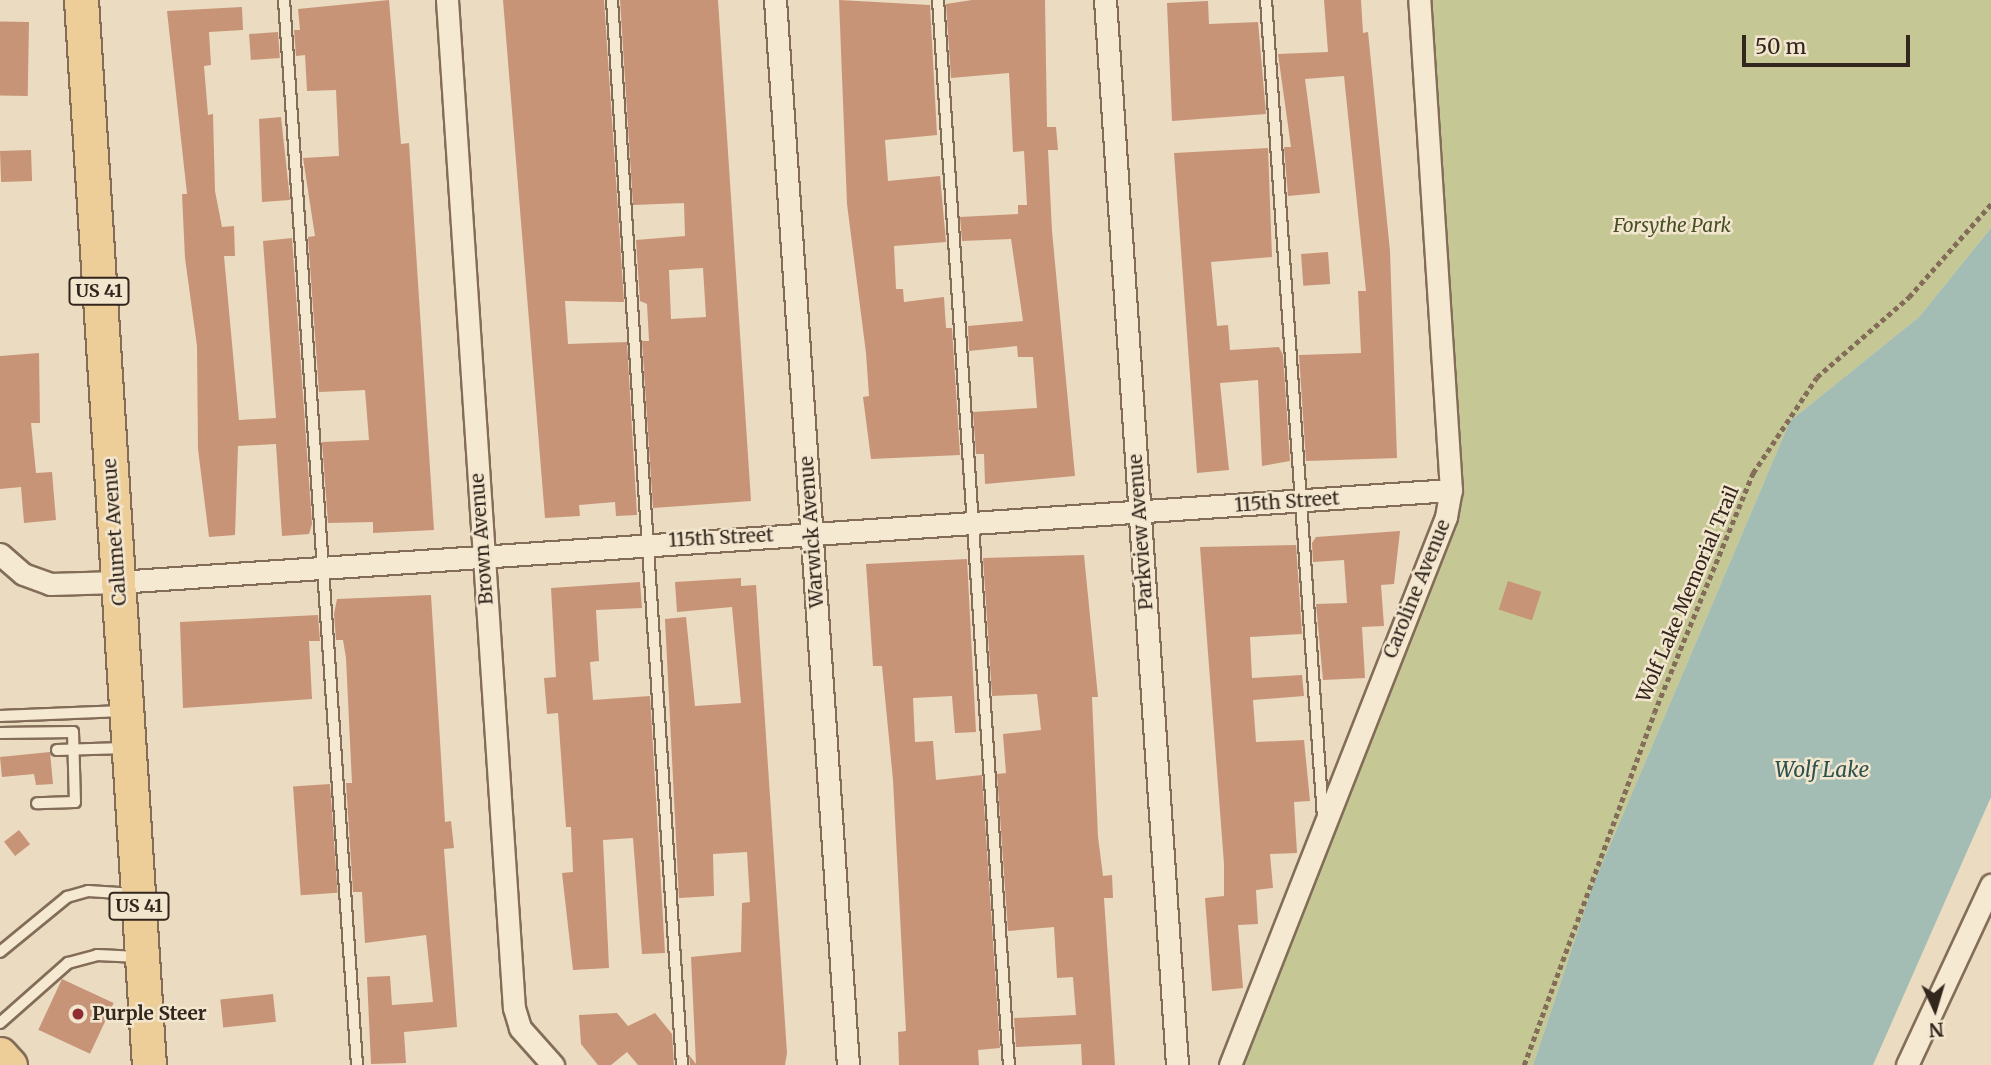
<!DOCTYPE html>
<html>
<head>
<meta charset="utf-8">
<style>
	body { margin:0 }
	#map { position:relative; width:1991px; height:1065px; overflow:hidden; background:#ebdbc0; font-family:Merriweather,serif }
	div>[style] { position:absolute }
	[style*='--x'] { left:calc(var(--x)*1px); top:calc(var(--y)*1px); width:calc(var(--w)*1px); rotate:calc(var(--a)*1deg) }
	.green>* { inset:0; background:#c5c895 }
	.water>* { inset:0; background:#a3bdb4 }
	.building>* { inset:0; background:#c79478; transform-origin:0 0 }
	.path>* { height:4.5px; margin-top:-2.25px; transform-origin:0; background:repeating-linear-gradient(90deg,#836d59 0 5px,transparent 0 8.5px) }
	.roads { filter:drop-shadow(2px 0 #836d59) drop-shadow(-2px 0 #836d59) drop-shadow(0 2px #836d59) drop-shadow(0 -2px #836d59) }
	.service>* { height:10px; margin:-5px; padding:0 5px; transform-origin:5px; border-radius:5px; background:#f6e9d2 }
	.minor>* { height:21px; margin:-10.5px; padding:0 10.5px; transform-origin:10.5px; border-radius:10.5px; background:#f6e9d2 }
	.primary>* { height:33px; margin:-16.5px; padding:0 16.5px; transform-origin:16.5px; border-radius:16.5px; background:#edce99 }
	.dots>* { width:19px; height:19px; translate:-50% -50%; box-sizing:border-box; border:4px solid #f3e6cf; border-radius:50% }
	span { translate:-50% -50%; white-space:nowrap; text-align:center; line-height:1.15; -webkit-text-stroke:5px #f3e6cf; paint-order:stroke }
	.shield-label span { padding:2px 5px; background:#f3e6cf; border:2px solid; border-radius:5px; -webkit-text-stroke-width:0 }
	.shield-label { font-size:18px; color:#33261d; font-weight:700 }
	.park-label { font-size:19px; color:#464e24; font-style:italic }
	.street-label { font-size:19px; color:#33261d }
	.poi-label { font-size:19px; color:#33261d; font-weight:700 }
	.left { translate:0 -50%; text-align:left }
	.water-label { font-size:21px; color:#2d524e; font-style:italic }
	.north { position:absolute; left:1900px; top:974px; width:70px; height:70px; -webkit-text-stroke:5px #f3e6cf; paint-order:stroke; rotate:176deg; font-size:19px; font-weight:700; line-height:28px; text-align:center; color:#33261d }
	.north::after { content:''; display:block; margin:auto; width:24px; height:32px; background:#33261d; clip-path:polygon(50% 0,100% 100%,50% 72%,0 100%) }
	.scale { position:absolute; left:1742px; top:35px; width:168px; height:32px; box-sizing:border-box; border:4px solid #33261d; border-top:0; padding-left:9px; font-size:21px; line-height:24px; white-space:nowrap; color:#33261d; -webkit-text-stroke:5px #f3e6cf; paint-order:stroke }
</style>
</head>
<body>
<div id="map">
	<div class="green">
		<i style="clip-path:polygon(1431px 0,1991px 0,1991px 228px,1919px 317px,1790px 421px,1593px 885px,1533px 1065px,1244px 1065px,1461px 505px)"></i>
	</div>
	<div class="water">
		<i style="clip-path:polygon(1991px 228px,1991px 797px,1873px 1065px,1533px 1065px,1593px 885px,1790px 421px,1919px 317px)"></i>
	</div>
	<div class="building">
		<i style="clip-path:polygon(389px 0,401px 144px,409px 143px,434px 530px,373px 533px,373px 522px,328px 523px,322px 442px,369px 440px,365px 390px,319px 392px,308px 237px,315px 236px,303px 158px,339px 156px,336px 90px,307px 91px,305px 55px,296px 56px,294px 30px,300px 30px,298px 9px)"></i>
		<i style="clip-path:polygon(503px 0,604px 0,624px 302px,565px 301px,568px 344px,627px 342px,637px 515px,616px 516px,615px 502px,579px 505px,580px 516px,545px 518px)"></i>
		<i style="clip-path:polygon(evenodd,620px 0,718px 0,751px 501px,653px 508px,642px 341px,649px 341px,647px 304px,640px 301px,636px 240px,685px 236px,684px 203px,633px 205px,620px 0,703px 268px,706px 317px,671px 319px,669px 270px,703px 268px)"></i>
		<i style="clip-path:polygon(839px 0,930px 5px,937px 135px,885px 140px,888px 181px,940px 176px,946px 242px,894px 246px,896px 289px,903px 289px,904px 302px,944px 297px,946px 328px,952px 328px,960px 455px,871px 459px,863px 397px,869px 396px,866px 353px,847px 204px)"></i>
		<i style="clip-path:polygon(972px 0,1045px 0,1047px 127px,1056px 127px,1058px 150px,1048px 150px,1052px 231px,1075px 476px,985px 484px,984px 454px,976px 454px,973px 412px,1037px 408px,1033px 357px,1018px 357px,1017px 346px,969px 351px,968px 326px,1023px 321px,1011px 239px,962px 241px,960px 217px,1018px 214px,1018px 205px,1027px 205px,1024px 151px,1013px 152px,1009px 73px,951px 78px,946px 4px)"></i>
		<i style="clip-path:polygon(1324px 0,1361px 0,1363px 33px,1368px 32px,1390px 251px,1397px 458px,1306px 461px,1299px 355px,1361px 353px,1358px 291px,1366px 291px,1344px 76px,1305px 79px,1320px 193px,1288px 196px,1284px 147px,1291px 147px,1278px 54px,1328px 52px)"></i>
		<i style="clip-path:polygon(1208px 1px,1209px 24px,1258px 22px,1266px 114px,1172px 121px,1167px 3px)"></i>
		<i style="clip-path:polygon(242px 7px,243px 30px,209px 32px,211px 65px,204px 66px,208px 115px,213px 114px,215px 191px,222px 227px,234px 226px,235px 256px,224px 256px,239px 420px,276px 418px,263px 241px,292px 238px,312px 524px,309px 534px,282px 536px,276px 444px,238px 446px,235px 535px,209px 537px,198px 449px,197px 346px,185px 258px,182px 194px,187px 194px,167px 11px)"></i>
		<i style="left:29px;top:22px;width:74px;height:29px;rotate:91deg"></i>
		<i style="left:278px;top:32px;width:26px;height:29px;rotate:86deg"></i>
		<i style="clip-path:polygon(281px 117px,290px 200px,262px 202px,259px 119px)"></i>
		<i style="clip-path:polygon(1268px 148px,1272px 257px,1211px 262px,1217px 326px,1228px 325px,1230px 350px,1279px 347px,1283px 355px,1290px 461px,1262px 466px,1258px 380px,1220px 383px,1229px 470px,1197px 473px,1174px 153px)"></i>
		<i style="left:31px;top:150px;width:31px;height:31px;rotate:88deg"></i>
		<i style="left:1328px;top:252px;width:32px;height:27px;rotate:86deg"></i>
		<i style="clip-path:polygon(39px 353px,40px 423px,31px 423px,36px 473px,52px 472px,56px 520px,24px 523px,21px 487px,0 489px,0 356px)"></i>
		<i style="clip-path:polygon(1400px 531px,1394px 584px,1381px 585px,1384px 626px,1362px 627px,1365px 678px,1323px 680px,1316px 604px,1347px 603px,1344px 560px,1313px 562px,1312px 543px,1316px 537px)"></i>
		<i style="clip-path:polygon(1296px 545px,1302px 634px,1250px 637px,1252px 678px,1302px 675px,1304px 696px,1253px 700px,1256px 742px,1304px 740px,1310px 801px,1294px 802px,1297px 853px,1270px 854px,1273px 888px,1256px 890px,1258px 924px,1238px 925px,1243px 988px,1212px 991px,1205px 898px,1224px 896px,1224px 864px,1200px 547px)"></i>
		<i style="clip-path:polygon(1084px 555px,1098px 697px,1092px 697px,1098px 837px,1103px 876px,1112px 875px,1113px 898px,1104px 898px,1115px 1065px,1082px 1065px,1081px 1044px,1016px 1047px,1014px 1018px,1076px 1015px,1073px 977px,1057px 978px,1054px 927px,1008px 931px,997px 774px,1006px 773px,1003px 734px,1041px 730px,1037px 694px,992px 696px,983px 558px)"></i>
		<i style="clip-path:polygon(967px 559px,976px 732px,955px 733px,952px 696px,913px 698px,915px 742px,933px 741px,936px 780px,982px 775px,1000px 1048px,978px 1050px,979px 1065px,899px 1065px,898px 1032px,906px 1031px,893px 780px,882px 666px,873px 666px,866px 564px)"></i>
		<i style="clip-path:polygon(741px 578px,741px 586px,756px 585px,787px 1053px,785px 1065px,690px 1065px,689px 1055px,696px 1064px,691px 957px,741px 952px,742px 903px,750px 902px,747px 852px,713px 854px,714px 896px,679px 898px,665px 619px,686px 617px,695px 706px,741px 703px,732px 607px,677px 612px,675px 582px)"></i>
		<i style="left:1508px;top:581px;width:35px;height:30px;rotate:18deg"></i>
		<i style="clip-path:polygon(640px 582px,642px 608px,596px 610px,599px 661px,590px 662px,593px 700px,650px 696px,665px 953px,642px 954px,633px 838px,603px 840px,609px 968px,573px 970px,562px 873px,573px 872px,571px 827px,566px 827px,558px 713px,547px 714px,544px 678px,556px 677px,551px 588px)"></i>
		<i style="clip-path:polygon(431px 595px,445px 822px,451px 821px,454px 848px,444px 849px,457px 1027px,404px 1032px,406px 1063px,371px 1064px,367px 977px,390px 976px,392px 1005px,433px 1002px,426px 935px,365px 943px,362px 892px,353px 892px,346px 783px,352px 783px,346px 658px,343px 640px,336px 640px,334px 614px,337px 599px)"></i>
		<i style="clip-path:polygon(318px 615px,320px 641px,309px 641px,312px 699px,183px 708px,180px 622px)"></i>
		<i style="clip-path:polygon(50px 752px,53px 784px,36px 785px,34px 774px,2px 777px,0 757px)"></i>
		<i style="left:330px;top:784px;width:109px;height:37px;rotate:86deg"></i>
		<i style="left:19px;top:830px;width:18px;height:19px;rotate:52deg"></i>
		<i style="left:62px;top:979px;width:57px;height:56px;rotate:25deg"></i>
		<i style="left:273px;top:994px;width:28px;height:53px;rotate:84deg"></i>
		<i style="clip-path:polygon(617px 1013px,628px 1026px,655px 1013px,672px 1034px,674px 1065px,638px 1065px,627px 1052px,611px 1065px,598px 1065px,581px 1044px,579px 1015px)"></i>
	</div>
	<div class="path">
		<i style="--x:1524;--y:1065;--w:375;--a:-69.7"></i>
		<i style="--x:1654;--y:713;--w:260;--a:-67.6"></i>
		<i style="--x:1753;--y:473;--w:115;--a:-56.3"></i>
		<i style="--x:1817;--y:377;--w:122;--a:-41"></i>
		<i style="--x:1909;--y:297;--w:124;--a:-48.6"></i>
	</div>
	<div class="roads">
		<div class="service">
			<i style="--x:284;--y:0;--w:1067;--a:86.08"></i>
			<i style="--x:612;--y:0;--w:1067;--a:86.24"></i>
			<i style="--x:938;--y:0;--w:1067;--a:86.19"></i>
			<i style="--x:1266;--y:0;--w:820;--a:86.01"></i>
			<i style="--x:0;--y:716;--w:123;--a:-2.3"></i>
			<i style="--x:0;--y:733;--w:73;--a:-0.8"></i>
			<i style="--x:73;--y:732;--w:70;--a:88.4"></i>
			<i style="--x:75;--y:802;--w:38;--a:178"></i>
			<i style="--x:57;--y:750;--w:69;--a:-1.7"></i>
			<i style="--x:0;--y:952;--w:87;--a:-39.4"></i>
			<i style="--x:67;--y:897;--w:22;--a:-16"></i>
			<i style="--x:88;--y:891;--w:47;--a:3.7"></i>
			<i style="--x:0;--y:1023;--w:91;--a:-41.4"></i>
			<i style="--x:68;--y:963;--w:30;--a:-15"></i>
			<i style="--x:97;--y:955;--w:42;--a:2.7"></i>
		</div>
		<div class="minor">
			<i style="--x:447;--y:0;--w:1010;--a:86.2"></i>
			<i style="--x:514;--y:1008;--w:21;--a:73"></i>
			<i style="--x:520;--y:1028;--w:50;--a:48.3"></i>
			<i style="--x:775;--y:0;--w:1067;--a:86.08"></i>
			<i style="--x:1105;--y:0;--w:1067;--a:86.13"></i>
			<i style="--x:0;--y:554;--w:30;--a:41"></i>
			<i style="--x:23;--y:574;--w:29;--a:20"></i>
			<i style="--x:50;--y:584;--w:68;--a:-1.7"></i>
			<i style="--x:118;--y:582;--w:1336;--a:-3.95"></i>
			<i style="--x:1230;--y:1065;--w:589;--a:-68.49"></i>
			<i style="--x:1446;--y:517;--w:27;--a:-80"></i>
			<i style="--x:1451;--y:490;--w:491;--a:-93.7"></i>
			<i style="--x:1907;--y:1065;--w:199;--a:-65"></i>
		</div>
		<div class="primary">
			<i style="--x:81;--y:0;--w:1067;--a:86.35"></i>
			<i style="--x:0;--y:1054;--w:15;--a:48"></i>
		</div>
	</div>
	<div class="dots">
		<i style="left:78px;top:1014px;background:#8e2d33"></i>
	</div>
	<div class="shield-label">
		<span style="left:99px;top:291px">US 41</span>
		<span style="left:139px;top:906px">US 41</span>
	</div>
	<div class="park-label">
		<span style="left:1672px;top:226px">Forsythe Park</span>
	</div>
	<div class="street-label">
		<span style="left:1287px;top:502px;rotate:-4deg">115th Street</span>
		<span style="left:115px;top:532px;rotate:-94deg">Calumet Avenue</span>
		<span style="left:812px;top:532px;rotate:-94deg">Warwick Avenue</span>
		<span style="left:1141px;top:532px;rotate:-94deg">Parkview Avenue</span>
		<span style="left:721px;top:538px;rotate:-3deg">115th Street</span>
		<span style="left:482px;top:539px;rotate:-94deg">Brown Avenue</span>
		<span style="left:1417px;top:589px;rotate:-68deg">Caroline Avenue</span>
		<span style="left:1688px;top:594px;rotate:-67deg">Wolf Lake Memorial Trail</span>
	</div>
	<div class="poi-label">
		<span class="left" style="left:92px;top:1014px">Purple Steer</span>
	</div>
	<div class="water-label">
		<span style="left:1822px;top:770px">Wolf Lake</span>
	</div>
	<div class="north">N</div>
	<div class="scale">50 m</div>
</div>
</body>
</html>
